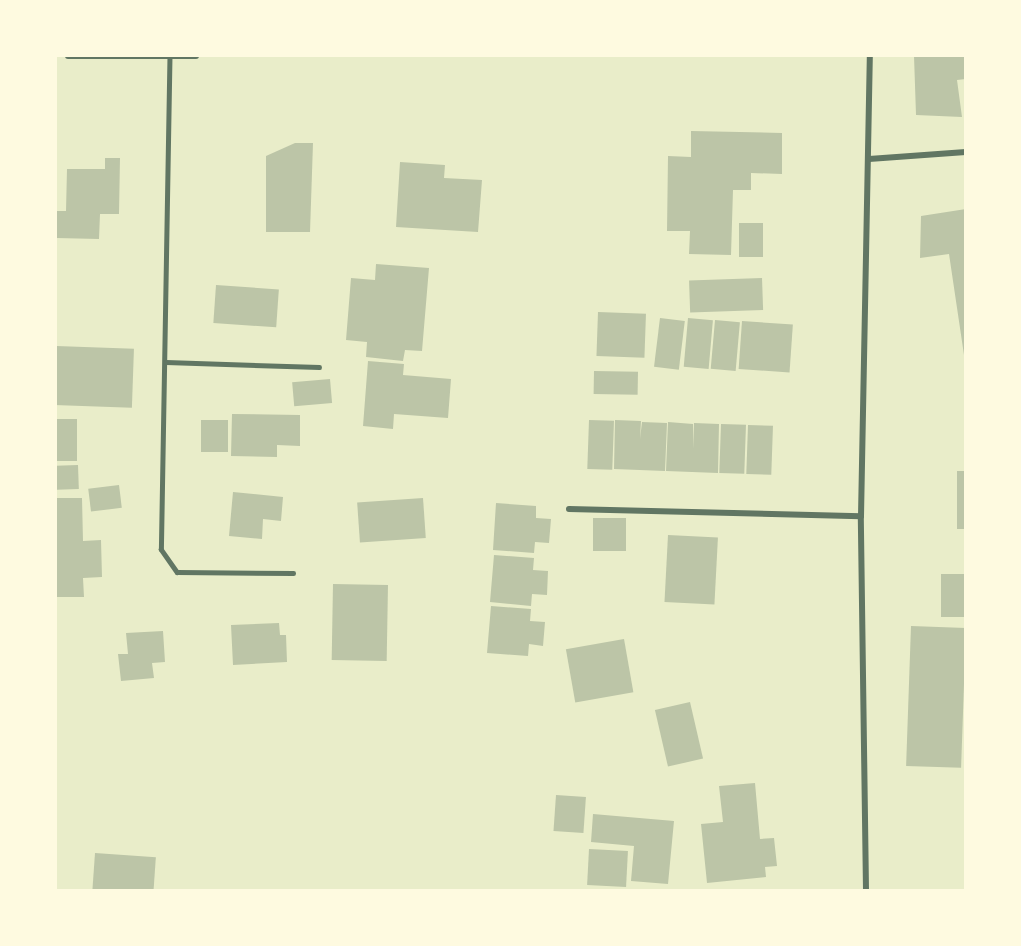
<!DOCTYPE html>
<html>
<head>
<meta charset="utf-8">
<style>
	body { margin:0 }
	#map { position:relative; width:1021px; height:946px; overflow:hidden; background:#e9edc9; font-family:"Varela Round",sans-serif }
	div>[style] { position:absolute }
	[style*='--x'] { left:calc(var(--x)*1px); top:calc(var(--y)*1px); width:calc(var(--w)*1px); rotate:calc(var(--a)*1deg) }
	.building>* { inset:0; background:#bcc5a7; transform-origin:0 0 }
	.service>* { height:4.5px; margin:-2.25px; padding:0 2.25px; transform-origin:2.25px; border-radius:2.25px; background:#617663 }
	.minor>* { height:6px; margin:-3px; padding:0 3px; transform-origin:3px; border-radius:3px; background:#617663 }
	span { translate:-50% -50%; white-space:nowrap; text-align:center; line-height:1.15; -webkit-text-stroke:5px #fefae0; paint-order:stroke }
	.frame { position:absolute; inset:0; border:57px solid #fefae0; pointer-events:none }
</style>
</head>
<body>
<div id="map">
	<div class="building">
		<i style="clip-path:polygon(914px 56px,966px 56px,966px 79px,957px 80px,962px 117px,916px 115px)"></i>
		<i style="clip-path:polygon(691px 131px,782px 133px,782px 174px,751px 173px,751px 190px,733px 190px,731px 255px,689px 254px,690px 231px,667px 231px,668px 156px,691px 157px)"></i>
		<i style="clip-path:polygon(295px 143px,313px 143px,310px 232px,266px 232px,266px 156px)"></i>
		<i style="clip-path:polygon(105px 158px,120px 158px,119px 214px,100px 214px,99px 239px,56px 238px,56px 211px,66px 211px,67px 169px,105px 169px)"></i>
		<i style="clip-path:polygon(400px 162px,445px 165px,444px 178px,482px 180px,478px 232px,396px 227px)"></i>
		<i style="clip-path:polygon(966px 209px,966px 355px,964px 355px,949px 254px,920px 258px,921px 216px)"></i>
		<i style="left:739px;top:223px;width:24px;height:34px"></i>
		<i style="clip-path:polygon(376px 264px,429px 268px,422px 351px,405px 350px,403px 361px,366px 357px,367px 342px,346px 340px,351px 278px,375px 280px)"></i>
		<i style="left:762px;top:278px;width:32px;height:73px;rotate:88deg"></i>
		<i style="left:216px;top:285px;width:63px;height:38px;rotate:4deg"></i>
		<i style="left:598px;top:312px;width:48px;height:44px;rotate:2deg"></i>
		<i style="left:660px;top:318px;width:25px;height:49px;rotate:7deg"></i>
		<i style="left:688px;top:318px;width:25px;height:49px;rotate:5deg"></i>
		<i style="left:715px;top:320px;width:25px;height:49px;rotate:5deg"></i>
		<i style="left:742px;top:321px;width:51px;height:48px;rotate:4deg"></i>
		<i style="left:56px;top:346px;width:78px;height:59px;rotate:2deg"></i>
		<i style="clip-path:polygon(368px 361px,404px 364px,403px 375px,451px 379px,448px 418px,394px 414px,393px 429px,363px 426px)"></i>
		<i style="left:594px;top:371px;width:44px;height:23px;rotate:1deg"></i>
		<i style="left:330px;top:379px;width:24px;height:38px;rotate:85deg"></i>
		<i style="clip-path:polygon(232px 414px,300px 415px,300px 446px,277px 445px,277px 457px,231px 456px)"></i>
		<i style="left:56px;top:419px;width:21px;height:42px"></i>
		<i style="left:201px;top:420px;width:27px;height:32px"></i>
		<i style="left:589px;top:420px;width:25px;height:49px;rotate:2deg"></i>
		<i style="clip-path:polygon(615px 420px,641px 421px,640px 439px,642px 422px,667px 423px,665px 471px,614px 469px)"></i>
		<i style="clip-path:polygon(668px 422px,693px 424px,693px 449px,694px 423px,719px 424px,718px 473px,666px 471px)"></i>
		<i style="left:721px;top:424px;width:25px;height:49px;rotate:2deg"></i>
		<i style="left:748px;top:425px;width:25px;height:49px;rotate:2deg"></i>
		<i style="left:78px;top:465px;width:24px;height:22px;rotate:88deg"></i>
		<i style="left:957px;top:471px;width:9px;height:58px"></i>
		<i style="left:119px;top:485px;width:23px;height:31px;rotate:83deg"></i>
		<i style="clip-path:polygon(233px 492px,283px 497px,281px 521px,263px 519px,262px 539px,229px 536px)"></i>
		<i style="clip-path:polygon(56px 498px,82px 498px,83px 541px,101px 540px,102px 577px,83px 578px,84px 597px,56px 597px)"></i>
		<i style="left:423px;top:498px;width:40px;height:66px;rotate:86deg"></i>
		<i style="clip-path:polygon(496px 503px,536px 506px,536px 518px,551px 519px,549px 543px,535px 542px,534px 553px,493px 550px)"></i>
		<i style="left:593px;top:518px;width:33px;height:33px"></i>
		<i style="left:668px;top:535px;width:50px;height:67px;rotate:3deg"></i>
		<i style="clip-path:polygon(494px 555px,534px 558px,533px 570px,548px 571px,547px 595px,532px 594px,531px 606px,490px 602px)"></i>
		<i style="left:941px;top:574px;width:25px;height:43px"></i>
		<i style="left:333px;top:584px;width:55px;height:76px;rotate:1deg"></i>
		<i style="clip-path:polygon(491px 606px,531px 609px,530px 621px,545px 622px,543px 646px,529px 644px,528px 656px,487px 653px)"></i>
		<i style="clip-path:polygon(279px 623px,280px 635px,286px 635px,287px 662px,233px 665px,231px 625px)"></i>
		<i style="left:911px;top:626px;width:55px;height:140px;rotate:2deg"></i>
		<i style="clip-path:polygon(163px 631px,165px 662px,152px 663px,154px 678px,121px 681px,118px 654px,128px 654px,126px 633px)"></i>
		<i style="left:624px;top:639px;width:54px;height:59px;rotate:80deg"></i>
		<i style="left:690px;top:702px;width:58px;height:36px;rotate:77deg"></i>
		<i style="clip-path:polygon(755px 783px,760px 839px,774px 838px,777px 866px,765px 867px,766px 877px,707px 883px,701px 824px,723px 822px,719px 786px)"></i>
		<i style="left:556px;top:795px;width:30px;height:36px;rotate:4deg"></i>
		<i style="clip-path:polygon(593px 814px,674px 821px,668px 884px,631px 881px,634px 846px,591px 842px)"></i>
		<i style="left:589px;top:849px;width:39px;height:36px;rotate:3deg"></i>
		<i style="left:95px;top:853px;width:61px;height:37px;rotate:4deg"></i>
	</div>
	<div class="service">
		<i style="--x:170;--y:56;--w:493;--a:91"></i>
		<i style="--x:161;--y:549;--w:28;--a:55"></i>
		<i style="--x:177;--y:572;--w:116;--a:0.5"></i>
		<i style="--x:166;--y:362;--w:153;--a:1.9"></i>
	</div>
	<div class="minor">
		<i style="--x:68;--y:56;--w:128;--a:0"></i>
		<i style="--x:869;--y:159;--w:97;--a:-4.1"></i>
		<i style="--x:569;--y:509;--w:292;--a:1.4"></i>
		<i style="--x:866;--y:890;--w:374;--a:-90.8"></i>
		<i style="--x:861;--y:516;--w:460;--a:-88.9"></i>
	</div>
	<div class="frame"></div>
</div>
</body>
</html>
